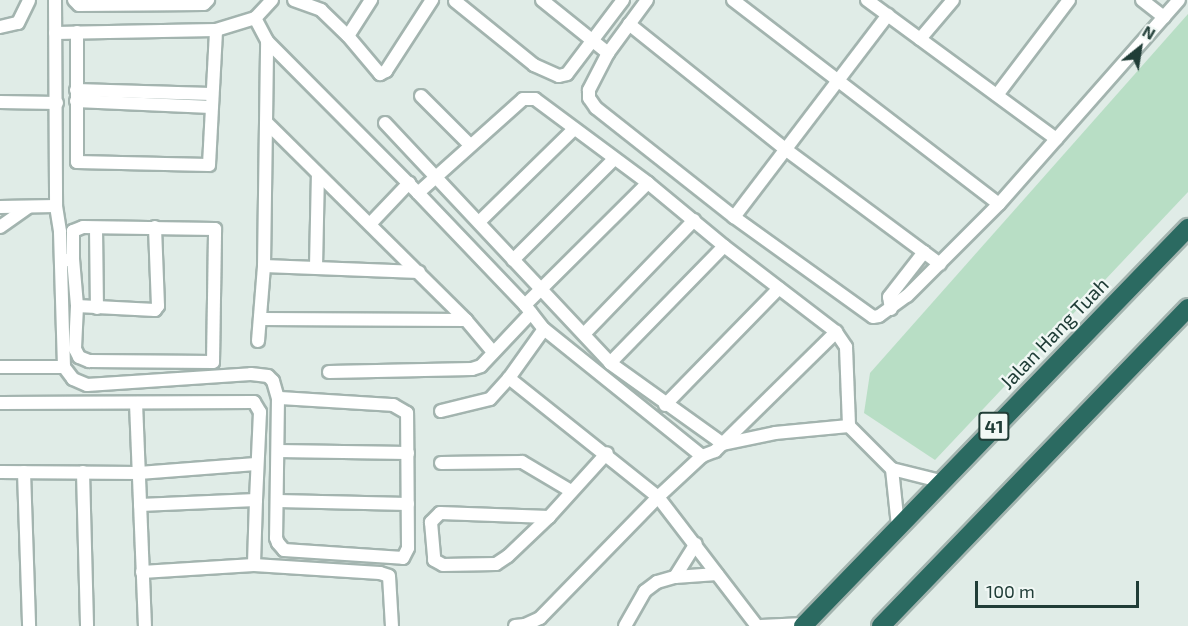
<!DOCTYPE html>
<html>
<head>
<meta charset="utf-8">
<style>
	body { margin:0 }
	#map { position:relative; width:1188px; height:626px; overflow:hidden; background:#e0ece7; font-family:"Exo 2",sans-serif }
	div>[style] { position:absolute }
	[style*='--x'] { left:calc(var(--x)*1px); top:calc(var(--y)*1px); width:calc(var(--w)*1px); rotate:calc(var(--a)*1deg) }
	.green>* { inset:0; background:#b8dec5 }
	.roads { filter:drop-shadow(2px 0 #a3b4af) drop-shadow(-2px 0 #a3b4af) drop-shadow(0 2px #a3b4af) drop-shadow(0 -2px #a3b4af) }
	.street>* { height:12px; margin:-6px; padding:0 6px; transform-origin:6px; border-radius:6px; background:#fff }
	.highway>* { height:18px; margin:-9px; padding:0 9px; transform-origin:9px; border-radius:9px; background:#2b6a61 }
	span { translate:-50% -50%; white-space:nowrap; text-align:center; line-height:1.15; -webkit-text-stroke:4.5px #f1f8f5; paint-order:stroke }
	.shield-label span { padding:2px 4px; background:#f1f8f5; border:2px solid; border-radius:4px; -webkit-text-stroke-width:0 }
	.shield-label { font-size:18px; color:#203d37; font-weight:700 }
	.street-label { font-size:20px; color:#203d37 }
	.north { position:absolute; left:1110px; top:18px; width:60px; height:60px; -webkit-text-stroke:4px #f1f8f5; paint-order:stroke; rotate:30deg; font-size:16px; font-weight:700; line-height:24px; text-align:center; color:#203d37 }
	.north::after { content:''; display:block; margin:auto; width:21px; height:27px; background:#203d37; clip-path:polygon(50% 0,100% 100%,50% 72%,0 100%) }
	.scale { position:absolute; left:975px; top:581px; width:164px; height:27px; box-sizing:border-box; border:3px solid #203d37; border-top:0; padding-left:8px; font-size:18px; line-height:21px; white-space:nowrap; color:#203d37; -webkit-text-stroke:4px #f1f8f5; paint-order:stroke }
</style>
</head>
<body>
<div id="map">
	<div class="green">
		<i style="clip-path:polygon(1188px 14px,1188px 192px,935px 460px,864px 413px,870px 373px)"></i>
	</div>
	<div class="roads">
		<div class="street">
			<i style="--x:55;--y:0;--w:206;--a:89.7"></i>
			<i style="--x:56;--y:206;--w:26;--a:81"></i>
			<i style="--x:60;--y:232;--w:135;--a:88.3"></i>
			<i style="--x:64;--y:367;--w:15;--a:53"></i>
			<i style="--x:73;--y:379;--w:15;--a:23"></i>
			<i style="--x:87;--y:385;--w:164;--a:-3.8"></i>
			<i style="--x:251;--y:374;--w:17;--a:7"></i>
			<i style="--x:268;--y:376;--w:7;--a:45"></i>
			<i style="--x:273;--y:381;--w:18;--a:74"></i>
			<i style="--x:278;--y:398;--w:140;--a:90.8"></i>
			<i style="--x:276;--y:538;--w:5;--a:68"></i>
			<i style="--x:278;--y:543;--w:9;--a:49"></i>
			<i style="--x:284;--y:550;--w:119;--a:3.8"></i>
			<i style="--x:403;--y:558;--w:11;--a:-63"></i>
			<i style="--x:408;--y:548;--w:135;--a:-90.4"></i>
			<i style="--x:407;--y:413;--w:16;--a:-150"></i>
			<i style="--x:393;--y:405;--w:115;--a:-176.5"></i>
			<i style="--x:74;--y:0;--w:7;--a:45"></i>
			<i style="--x:79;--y:5;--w:125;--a:-0.5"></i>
			<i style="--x:204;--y:4;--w:6;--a:-45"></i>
			<i style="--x:272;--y:0;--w:25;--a:133"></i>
			<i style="--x:255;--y:18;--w:26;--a:62"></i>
			<i style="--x:267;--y:41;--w:214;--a:45.2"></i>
			<i style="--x:418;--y:193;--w:155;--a:46.3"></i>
			<i style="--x:525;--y:305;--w:31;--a:52"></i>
			<i style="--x:544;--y:329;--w:203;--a:38.8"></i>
			<i style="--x:702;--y:456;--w:60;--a:137"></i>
			<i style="--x:658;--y:497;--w:191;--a:-141.4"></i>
			<i style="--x:509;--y:378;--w:60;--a:-54.5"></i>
			<i style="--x:294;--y:0;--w:29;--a:20"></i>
			<i style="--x:321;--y:10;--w:37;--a:44"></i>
			<i style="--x:348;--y:36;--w:50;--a:49.9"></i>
			<i style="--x:380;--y:74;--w:7;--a:-27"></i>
			<i style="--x:386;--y:71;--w:85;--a:-57.1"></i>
			<i style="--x:542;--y:0;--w:85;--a:38.8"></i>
			<i style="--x:647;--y:0;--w:66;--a:126.3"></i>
			<i style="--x:608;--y:53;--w:42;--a:117.2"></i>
			<i style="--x:589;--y:90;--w:8;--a:90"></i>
			<i style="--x:589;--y:98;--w:12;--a:55"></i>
			<i style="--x:596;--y:108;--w:176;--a:38.3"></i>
			<i style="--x:734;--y:217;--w:171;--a:35.7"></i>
			<i style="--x:873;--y:317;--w:6;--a:-9"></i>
			<i style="--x:879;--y:316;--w:34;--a:-36"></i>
			<i style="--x:907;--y:296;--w:130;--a:-45"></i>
			<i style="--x:999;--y:204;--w:272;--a:-48.6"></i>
			<i style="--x:733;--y:0;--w:335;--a:37.5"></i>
			<i style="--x:867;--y:0;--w:235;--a:36.3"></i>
			<i style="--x:1142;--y:0;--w:28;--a:38"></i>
			<i style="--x:455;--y:1;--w:102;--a:39"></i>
			<i style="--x:534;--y:65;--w:27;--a:24"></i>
			<i style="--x:559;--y:76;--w:8;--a:-14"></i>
			<i style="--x:567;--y:74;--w:93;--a:-52.9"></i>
			<i style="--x:629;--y:24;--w:200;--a:38.7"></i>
			<i style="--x:785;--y:149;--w:193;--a:36.6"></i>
			<i style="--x:0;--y:27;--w:18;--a:-13"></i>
			<i style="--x:18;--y:23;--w:25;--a:-64"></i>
			<i style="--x:77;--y:32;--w:130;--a:90"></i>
			<i style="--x:77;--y:162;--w:132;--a:1.3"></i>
			<i style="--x:209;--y:165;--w:135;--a:-87"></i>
			<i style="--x:55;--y:33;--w:161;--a:-1.1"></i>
			<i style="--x:216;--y:30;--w:41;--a:-17.1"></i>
			<i style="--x:348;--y:36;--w:43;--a:-57.4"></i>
			<i style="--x:920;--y:39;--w:51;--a:-49.8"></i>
			<i style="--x:76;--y:90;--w:135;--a:1.7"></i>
			<i style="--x:997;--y:95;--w:119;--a:-52.8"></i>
			<i style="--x:421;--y:96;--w:69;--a:45"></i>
			<i style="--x:76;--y:101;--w:135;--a:2.5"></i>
			<i style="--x:0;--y:102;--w:57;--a:1"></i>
			<i style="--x:267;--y:123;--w:280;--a:44.7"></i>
			<i style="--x:466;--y:320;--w:42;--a:49.8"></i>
			<i style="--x:385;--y:123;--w:329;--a:46.8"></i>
			<i style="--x:610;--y:363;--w:139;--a:35.6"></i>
			<i style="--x:723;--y:444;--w:53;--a:-11.9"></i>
			<i style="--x:775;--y:433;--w:74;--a:-5.4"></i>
			<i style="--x:418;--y:193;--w:141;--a:-41.8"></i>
			<i style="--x:523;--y:99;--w:12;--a:0"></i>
			<i style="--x:535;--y:99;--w:141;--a:36.6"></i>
			<i style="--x:648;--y:183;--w:99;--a:39.7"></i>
			<i style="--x:724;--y:246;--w:141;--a:37.5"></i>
			<i style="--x:836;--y:332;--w:18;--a:56"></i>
			<i style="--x:846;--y:347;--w:79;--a:87.8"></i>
			<i style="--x:849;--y:426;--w:61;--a:45"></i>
			<i style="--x:892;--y:469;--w:49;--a:14"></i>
			<i style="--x:0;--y:207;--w:56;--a:-1"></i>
			<i style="--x:734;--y:217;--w:254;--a:-52.7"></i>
			<i style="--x:479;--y:222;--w:133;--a:-44.4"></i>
			<i style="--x:370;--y:224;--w:57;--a:-46.4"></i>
			<i style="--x:0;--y:227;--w:35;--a:-35"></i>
			<i style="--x:96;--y:228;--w:80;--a:89.3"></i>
			<i style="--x:513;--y:260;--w:143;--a:-45"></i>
			<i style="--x:61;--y:261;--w:12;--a:-9"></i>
			<i style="--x:73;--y:259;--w:47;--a:85.1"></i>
			<i style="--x:77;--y:306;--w:43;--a:92.7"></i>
			<i style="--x:75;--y:349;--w:9;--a:63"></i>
			<i style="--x:79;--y:357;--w:11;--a:22"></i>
			<i style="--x:89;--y:361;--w:124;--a:0.5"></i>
			<i style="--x:213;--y:362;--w:133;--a:-89.1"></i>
			<i style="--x:215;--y:229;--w:132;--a:-179.1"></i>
			<i style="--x:83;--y:227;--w:11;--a:158"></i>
			<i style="--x:73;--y:231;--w:28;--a:90"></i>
			<i style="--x:264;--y:266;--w:155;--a:2.2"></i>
			<i style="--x:316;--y:267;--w:93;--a:-88.8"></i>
			<i style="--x:525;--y:305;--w:173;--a:-44.8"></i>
			<i style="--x:77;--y:306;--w:78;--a:2.9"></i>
			<i style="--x:155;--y:310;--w:5;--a:-53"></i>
			<i style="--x:158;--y:306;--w:79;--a:-92.2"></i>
			<i style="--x:891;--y:309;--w:12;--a:-99"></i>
			<i style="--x:889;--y:297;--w:57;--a:-52.1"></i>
			<i style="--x:261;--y:319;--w:205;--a:0.3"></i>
			<i style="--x:585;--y:333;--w:157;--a:-46"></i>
			<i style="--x:258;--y:341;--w:75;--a:-85.4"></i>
			<i style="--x:264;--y:266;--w:225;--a:-89.2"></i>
			<i style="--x:610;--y:363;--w:163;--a:-45.7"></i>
			<i style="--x:0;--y:367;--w:64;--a:0"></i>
			<i style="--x:329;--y:372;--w:143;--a:-1.2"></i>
			<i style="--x:472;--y:369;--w:9;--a:-18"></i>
			<i style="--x:481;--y:366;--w:73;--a:-46.7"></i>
			<i style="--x:0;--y:403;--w:254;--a:-0.2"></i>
			<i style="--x:254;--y:402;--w:12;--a:59"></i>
			<i style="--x:260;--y:412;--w:88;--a:92.6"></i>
			<i style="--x:136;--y:403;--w:223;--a:87.7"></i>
			<i style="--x:665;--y:405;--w:163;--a:-45.7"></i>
			<i style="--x:441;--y:411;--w:50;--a:-13.8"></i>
			<i style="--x:490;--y:399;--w:28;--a:-48"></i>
			<i style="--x:278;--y:451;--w:130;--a:0.9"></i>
			<i style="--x:702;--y:456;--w:14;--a:-21"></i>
			<i style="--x:715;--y:451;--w:170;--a:-44.5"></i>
			<i style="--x:441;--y:463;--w:81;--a:-0.7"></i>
			<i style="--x:522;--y:462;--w:57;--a:30.6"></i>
			<i style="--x:892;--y:469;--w:57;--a:84"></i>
			<i style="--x:0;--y:472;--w:139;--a:0.4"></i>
			<i style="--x:139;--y:473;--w:117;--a:-4.4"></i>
			<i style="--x:24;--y:472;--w:154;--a:88.1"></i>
			<i style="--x:83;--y:472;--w:154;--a:88.5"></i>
			<i style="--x:278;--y:501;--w:130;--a:1.3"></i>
			<i style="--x:140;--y:505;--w:116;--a:-2.5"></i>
			<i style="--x:256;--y:500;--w:65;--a:91.8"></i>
			<i style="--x:549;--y:517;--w:109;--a:-177.9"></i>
			<i style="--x:440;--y:513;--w:13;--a:135"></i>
			<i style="--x:431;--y:522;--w:38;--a:85"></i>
			<i style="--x:434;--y:560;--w:10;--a:29"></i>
			<i style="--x:443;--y:565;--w:53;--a:-1.1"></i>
			<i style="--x:496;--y:564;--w:14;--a:-34"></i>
			<i style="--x:508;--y:556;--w:57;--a:-43.6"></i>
			<i style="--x:549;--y:517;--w:86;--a:-47.8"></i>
			<i style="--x:142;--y:572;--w:112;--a:-3.6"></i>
			<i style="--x:254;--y:565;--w:126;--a:3.6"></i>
			<i style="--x:380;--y:573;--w:9;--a:18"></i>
			<i style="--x:389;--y:576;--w:50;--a:86.6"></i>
			<i style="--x:675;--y:577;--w:39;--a:-58"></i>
			<i style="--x:515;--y:626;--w:10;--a:-6"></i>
			<i style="--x:525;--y:625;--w:17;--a:-25"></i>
			<i style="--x:540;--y:618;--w:169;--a:-45.7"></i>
			<i style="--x:658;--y:497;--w:163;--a:52.5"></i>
			<i style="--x:625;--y:626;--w:40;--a:-60.3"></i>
			<i style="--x:645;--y:591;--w:15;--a:-37"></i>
			<i style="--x:657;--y:582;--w:19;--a:-16"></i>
			<i style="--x:675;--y:577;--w:42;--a:-4.1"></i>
			<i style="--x:761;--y:626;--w:43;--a:-2.7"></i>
		</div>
		<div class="highway">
			<i style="--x:803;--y:626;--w:554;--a:-45.95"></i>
			<i style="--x:881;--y:626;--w:442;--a:-46"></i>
		</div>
	</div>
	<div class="shield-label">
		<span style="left:994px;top:426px">41</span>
	</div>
	<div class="street-label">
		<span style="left:1054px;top:333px;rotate:-46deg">Jalan Hang Tuah</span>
	</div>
	<div class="north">N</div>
	<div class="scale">100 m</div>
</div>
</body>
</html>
